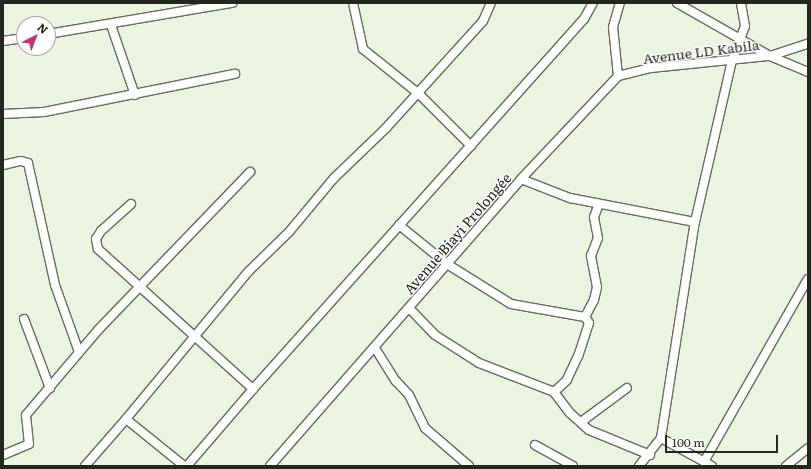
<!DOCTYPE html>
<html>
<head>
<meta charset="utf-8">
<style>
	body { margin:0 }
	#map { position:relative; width:811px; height:469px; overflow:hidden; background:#ebf3e1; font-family:Literata,serif }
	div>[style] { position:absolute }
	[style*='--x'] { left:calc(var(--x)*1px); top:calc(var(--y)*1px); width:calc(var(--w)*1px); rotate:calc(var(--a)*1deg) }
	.roads { filter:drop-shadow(1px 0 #656b5c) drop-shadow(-1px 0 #656b5c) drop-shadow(0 1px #656b5c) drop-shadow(0 -1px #656b5c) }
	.minor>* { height:8px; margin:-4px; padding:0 4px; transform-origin:4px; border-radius:4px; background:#fff }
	span { translate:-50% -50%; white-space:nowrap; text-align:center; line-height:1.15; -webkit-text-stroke:3px #fff; paint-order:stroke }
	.street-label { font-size:14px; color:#242620 }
	.frame { position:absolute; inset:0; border:4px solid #242620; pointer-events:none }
	.north { position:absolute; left:16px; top:16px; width:40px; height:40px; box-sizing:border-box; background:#fff; border:1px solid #a7a8a6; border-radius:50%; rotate:42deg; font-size:11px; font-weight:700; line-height:16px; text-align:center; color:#242620 }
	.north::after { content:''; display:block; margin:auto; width:14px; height:18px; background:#bf3672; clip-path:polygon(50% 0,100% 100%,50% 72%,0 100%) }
	.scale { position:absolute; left:665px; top:435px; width:113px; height:18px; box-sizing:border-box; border:2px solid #242620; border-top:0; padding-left:5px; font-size:12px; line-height:14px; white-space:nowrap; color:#242620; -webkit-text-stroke:3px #fff; paint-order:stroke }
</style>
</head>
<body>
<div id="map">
	<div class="roads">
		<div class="minor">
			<i style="--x:353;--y:3;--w:47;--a:77.7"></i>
			<i style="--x:363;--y:49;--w:70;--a:38.7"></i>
			<i style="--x:418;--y:93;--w:75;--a:45"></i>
			<i style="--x:677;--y:3;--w:107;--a:29.7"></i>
			<i style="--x:770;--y:56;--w:40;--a:-18"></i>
			<i style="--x:111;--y:25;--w:74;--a:71.1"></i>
			<i style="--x:48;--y:34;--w:187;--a:-9.6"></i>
			<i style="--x:3;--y:41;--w:21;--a:-8"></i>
			<i style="--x:618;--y:76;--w:49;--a:-95.8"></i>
			<i style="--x:613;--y:27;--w:25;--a:-74"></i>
			<i style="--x:3;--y:114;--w:41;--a:-2.8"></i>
			<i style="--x:44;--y:112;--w:195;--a:-11.3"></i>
			<i style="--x:3;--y:165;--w:18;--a:-13"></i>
			<i style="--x:21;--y:161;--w:7;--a:16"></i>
			<i style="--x:28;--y:163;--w:125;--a:77.5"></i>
			<i style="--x:55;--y:285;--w:71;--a:70.3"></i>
			<i style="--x:521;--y:179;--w:53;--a:21.2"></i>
			<i style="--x:570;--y:198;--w:127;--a:10.9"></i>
			<i style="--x:131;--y:204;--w:40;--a:138"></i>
			<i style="--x:101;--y:231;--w:9;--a:122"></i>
			<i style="--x:96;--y:239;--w:10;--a:79"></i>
			<i style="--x:98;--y:249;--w:209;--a:42.1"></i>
			<i style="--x:399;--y:225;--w:62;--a:39.1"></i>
			<i style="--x:447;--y:264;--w:75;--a:32"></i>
			<i style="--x:511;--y:304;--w:75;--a:10"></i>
			<i style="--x:585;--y:317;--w:7;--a:56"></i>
			<i style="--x:589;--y:323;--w:35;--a:108"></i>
			<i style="--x:578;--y:356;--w:26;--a:115"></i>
			<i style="--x:567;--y:380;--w:18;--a:137"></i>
			<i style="--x:409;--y:308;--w:37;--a:46"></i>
			<i style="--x:435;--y:335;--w:52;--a:32.5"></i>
			<i style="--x:479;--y:363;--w:80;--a:21.1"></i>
			<i style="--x:554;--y:392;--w:26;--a:53"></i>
			<i style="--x:570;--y:413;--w:25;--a:42"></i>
			<i style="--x:589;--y:430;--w:66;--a:22.3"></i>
			<i style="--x:585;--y:317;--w:19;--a:-62"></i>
			<i style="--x:594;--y:300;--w:13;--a:-77"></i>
			<i style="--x:597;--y:287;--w:32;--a:-101"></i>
			<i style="--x:591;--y:256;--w:19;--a:-69"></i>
			<i style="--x:598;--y:238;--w:21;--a:-101"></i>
			<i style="--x:594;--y:217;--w:14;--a:-69"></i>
			<i style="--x:24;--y:319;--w:74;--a:69.4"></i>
			<i style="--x:375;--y:348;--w:39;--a:58"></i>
			<i style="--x:396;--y:381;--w:19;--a:47"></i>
			<i style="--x:409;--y:395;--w:37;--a:64"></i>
			<i style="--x:425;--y:428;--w:58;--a:40.8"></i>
			<i style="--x:126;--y:419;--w:192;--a:-50.3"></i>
			<i style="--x:249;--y:271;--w:56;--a:-44.3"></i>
			<i style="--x:289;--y:232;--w:70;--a:-50.2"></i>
			<i style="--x:334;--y:178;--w:72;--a:-43.9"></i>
			<i style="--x:386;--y:128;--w:144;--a:-47.8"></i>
			<i style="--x:483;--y:21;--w:20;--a:-66"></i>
			<i style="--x:581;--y:422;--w:57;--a:-36.5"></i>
			<i style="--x:661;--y:438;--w:58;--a:28.8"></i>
			<i style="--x:535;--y:445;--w:43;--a:28.9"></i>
			<i style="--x:3;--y:455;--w:28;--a:-23"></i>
			<i style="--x:29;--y:444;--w:29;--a:-96"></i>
			<i style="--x:26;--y:415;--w:113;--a:-49.7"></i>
			<i style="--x:99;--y:329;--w:218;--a:-46.1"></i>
			<i style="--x:705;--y:460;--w:208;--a:-60.4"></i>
			<i style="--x:85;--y:466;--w:62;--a:-48.9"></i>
			<i style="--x:126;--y:419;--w:75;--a:39"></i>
			<i style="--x:187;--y:466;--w:101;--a:-49.4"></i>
			<i style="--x:253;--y:389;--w:496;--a:-48.2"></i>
			<i style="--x:584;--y:19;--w:18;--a:-61"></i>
			<i style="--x:270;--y:466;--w:381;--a:-48.8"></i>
			<i style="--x:521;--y:179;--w:141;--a:-46.7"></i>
			<i style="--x:618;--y:76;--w:34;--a:-14"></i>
			<i style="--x:651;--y:68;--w:120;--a:-5.8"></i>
			<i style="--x:770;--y:56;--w:41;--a:22.8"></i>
			<i style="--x:639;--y:466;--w:36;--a:-52"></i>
			<i style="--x:661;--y:438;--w:219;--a:-81.1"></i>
			<i style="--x:695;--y:222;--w:166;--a:-77.1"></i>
			<i style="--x:732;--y:60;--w:36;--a:-69"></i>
			<i style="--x:745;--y:26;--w:23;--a:-100"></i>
			<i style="--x:786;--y:466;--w:28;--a:-39"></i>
		</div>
	</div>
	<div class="street-label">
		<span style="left:701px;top:51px;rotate:-7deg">Avenue LD Kabila</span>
		<span style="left:457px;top:233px;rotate:-49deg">Avenue Biayi Prolongée</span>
	</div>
	<div class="frame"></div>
	<div class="north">N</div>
	<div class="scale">100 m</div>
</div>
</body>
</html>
